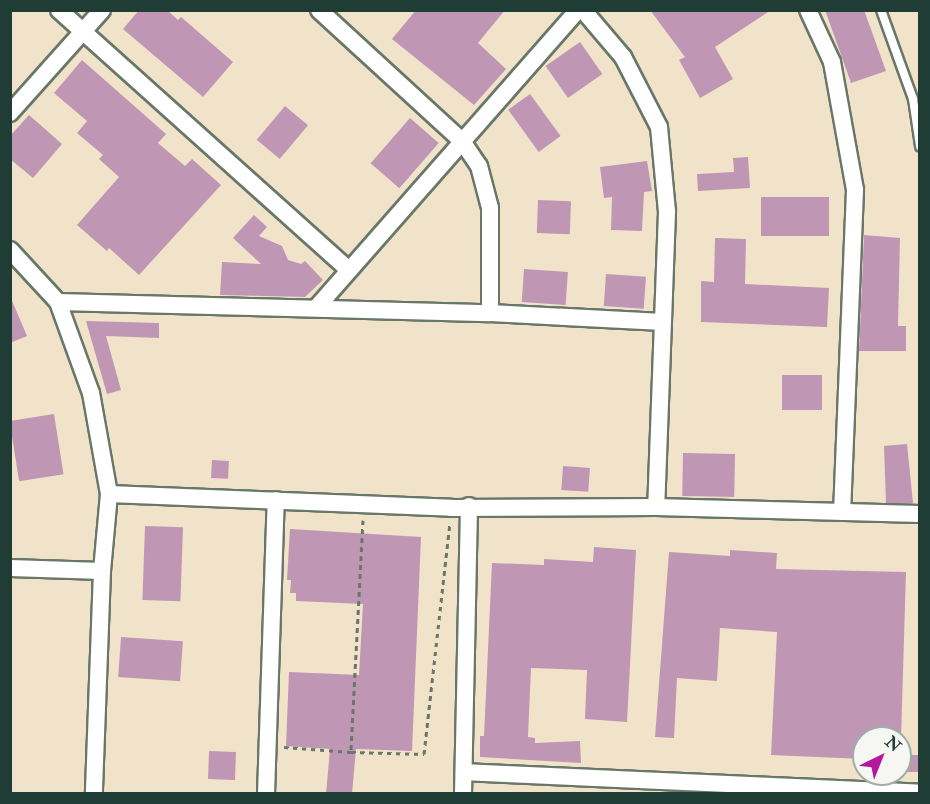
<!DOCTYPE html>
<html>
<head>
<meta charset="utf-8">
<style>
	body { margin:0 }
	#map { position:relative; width:930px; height:804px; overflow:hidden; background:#f1e3ca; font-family:"IM FELL Double Pica",serif }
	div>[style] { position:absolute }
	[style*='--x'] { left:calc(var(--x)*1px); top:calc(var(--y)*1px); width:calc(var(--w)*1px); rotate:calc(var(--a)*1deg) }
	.building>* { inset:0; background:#bf96b4; transform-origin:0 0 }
	.path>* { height:3px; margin-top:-1.5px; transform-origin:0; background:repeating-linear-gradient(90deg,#687768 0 4.5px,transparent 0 9px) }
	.roads { filter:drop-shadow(2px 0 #687768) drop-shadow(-2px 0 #687768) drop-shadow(0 2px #687768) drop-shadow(0 -2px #687768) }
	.service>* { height:8px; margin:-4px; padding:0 4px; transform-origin:4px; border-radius:4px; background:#fff }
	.minor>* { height:16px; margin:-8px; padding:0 8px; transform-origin:8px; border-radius:8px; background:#fff }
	span { translate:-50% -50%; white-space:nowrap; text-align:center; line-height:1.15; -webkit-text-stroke:4.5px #f6f6f2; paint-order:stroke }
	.frame { position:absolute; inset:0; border:12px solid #1f3d34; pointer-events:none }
	.north { position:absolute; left:852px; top:726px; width:60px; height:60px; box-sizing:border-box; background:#f6f6f2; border:2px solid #a0aca6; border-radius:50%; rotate:43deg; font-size:16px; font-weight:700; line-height:24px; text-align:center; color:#1f3d34 }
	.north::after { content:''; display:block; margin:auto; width:21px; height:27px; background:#b5179e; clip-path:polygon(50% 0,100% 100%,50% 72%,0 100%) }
</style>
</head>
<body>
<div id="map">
	<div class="building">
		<i style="clip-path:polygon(139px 10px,167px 10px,178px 20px,181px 17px,233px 62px,203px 97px,123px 29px)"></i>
		<i style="clip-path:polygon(416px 10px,505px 10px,478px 43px,506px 69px,474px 105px,392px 39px)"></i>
		<i style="clip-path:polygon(650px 10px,771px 10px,715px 47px,733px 79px,700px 98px,679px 60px,685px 57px)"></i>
		<i style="clip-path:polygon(825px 10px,864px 10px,886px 71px,851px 83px)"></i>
		<i style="left:580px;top:42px;width:39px;height:42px;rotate:55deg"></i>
		<i style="clip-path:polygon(82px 60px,166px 134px,158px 143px,185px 166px,192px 159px,221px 185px,139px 275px,109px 248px,107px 251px,77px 225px,119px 177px,99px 159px,103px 155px,77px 133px,87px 121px,54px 93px)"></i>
		<i style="left:530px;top:94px;width:52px;height:27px;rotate:54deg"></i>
		<i style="left:285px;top:106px;width:30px;height:44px;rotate:40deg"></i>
		<i style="clip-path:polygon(29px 115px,62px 144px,33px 178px,10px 159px,10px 136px)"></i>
		<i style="left:410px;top:118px;width:38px;height:60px;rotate:41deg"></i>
		<i style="clip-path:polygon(748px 157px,750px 188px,698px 191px,697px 174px,734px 172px,733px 158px)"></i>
		<i style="clip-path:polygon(647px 161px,652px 191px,644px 192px,642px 231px,611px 230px,612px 197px,604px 198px,600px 167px)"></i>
		<i style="left:761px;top:197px;width:68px;height:39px"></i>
		<i style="left:538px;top:200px;width:33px;height:33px;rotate:2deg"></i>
		<i style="clip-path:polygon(254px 215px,267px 227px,259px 236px,282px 246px,288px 260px,301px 264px,305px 261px,323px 280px,305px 297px,220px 295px,222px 262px,261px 264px,233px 238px)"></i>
		<i style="clip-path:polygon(864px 235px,900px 238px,898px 326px,906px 326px,906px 351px,859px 351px)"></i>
		<i style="clip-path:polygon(715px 238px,746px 239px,745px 284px,829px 288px,827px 327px,701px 322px,701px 281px,714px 282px)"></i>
		<i style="left:524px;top:269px;width:44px;height:33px;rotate:4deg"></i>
		<i style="left:606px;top:274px;width:40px;height:32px;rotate:4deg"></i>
		<i style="clip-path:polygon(10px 296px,27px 336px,10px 343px)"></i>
		<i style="clip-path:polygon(86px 321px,159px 323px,159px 338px,106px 336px,121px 390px,107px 394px)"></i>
		<i style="left:782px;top:375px;width:40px;height:35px"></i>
		<i style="left:54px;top:414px;width:61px;height:45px;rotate:81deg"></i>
		<i style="clip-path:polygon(907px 444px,913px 503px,886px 503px,884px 446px)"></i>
		<i style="left:683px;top:453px;width:52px;height:43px;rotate:1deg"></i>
		<i style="left:212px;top:460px;width:17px;height:18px;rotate:3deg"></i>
		<i style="left:563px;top:466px;width:27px;height:24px;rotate:4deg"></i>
		<i style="left:145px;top:526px;width:38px;height:74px;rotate:2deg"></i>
		<i style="clip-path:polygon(290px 529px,421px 537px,412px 751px,356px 749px,352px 794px,326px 794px,330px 749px,286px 746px,289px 672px,359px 675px,363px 604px,296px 601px,296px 593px,290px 593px,291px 580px,287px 580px)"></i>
		<i style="clip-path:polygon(594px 547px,636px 550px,627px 722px,585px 719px,587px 670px,531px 668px,528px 737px,535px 738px,535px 743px,580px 741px,581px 763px,480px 757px,480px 736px,484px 736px,492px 563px,544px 565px,544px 559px,593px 562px)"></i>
		<i style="clip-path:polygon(730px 550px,777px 553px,776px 569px,906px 572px,901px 738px,864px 738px,864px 759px,771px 755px,777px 632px,720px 628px,717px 681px,677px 678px,674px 738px,655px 737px,669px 552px,730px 556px)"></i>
		<i style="left:121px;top:637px;width:62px;height:40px;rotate:4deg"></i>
		<i style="left:209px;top:751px;width:27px;height:28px;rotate:2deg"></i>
		<i style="left:920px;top:755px;width:17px;height:17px;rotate:90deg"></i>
	</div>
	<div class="path">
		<i style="--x:363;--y:520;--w:232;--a:93"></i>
		<i style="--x:351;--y:752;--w:73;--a:1.6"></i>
		<i style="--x:424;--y:754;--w:231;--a:-83.6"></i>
		<i style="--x:284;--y:747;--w:67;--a:4.3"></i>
	</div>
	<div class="roads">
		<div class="service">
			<i style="--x:881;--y:10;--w:95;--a:70.2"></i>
			<i style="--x:913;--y:99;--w:48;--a:81.5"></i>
		</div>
		<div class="minor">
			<i style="--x:59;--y:10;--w:389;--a:41.9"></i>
			<i style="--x:319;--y:10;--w:194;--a:42.5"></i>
			<i style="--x:462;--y:141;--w:30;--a:56"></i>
			<i style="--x:479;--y:166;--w:43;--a:75.3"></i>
			<i style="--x:490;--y:208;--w:105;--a:90"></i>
			<i style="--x:583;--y:10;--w:62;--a:49.6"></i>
			<i style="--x:623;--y:57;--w:79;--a:62.8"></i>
			<i style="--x:659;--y:127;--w:85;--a:84.6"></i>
			<i style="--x:667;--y:212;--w:295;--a:92.1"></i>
			<i style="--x:808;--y:10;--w:57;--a:65.2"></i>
			<i style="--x:832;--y:62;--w:130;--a:79.8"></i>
			<i style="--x:855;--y:190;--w:322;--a:92.3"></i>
			<i style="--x:10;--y:113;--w:138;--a:-48.2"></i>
			<i style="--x:10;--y:250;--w:71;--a:47.3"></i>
			<i style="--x:58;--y:302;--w:97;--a:70.1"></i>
			<i style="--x:91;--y:393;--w:103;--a:79.9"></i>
			<i style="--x:109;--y:494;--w:77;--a:95.2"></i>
			<i style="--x:102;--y:571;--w:223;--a:92.1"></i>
			<i style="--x:58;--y:302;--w:432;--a:1.5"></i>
			<i style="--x:490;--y:313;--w:173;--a:3"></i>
			<i style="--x:317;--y:307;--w:395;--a:-48.7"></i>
			<i style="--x:109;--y:494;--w:343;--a:2.3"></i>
			<i style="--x:452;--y:508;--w:204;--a:-0.3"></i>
			<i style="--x:656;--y:507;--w:264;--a:1.5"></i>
			<i style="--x:10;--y:568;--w:92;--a:1.9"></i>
			<i style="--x:464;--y:772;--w:456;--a:2.6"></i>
			<i style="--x:266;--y:794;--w:294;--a:-88.1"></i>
			<i style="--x:463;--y:794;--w:288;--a:-88.8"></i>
		</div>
	</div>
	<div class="frame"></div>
	<div class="north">N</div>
</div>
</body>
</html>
